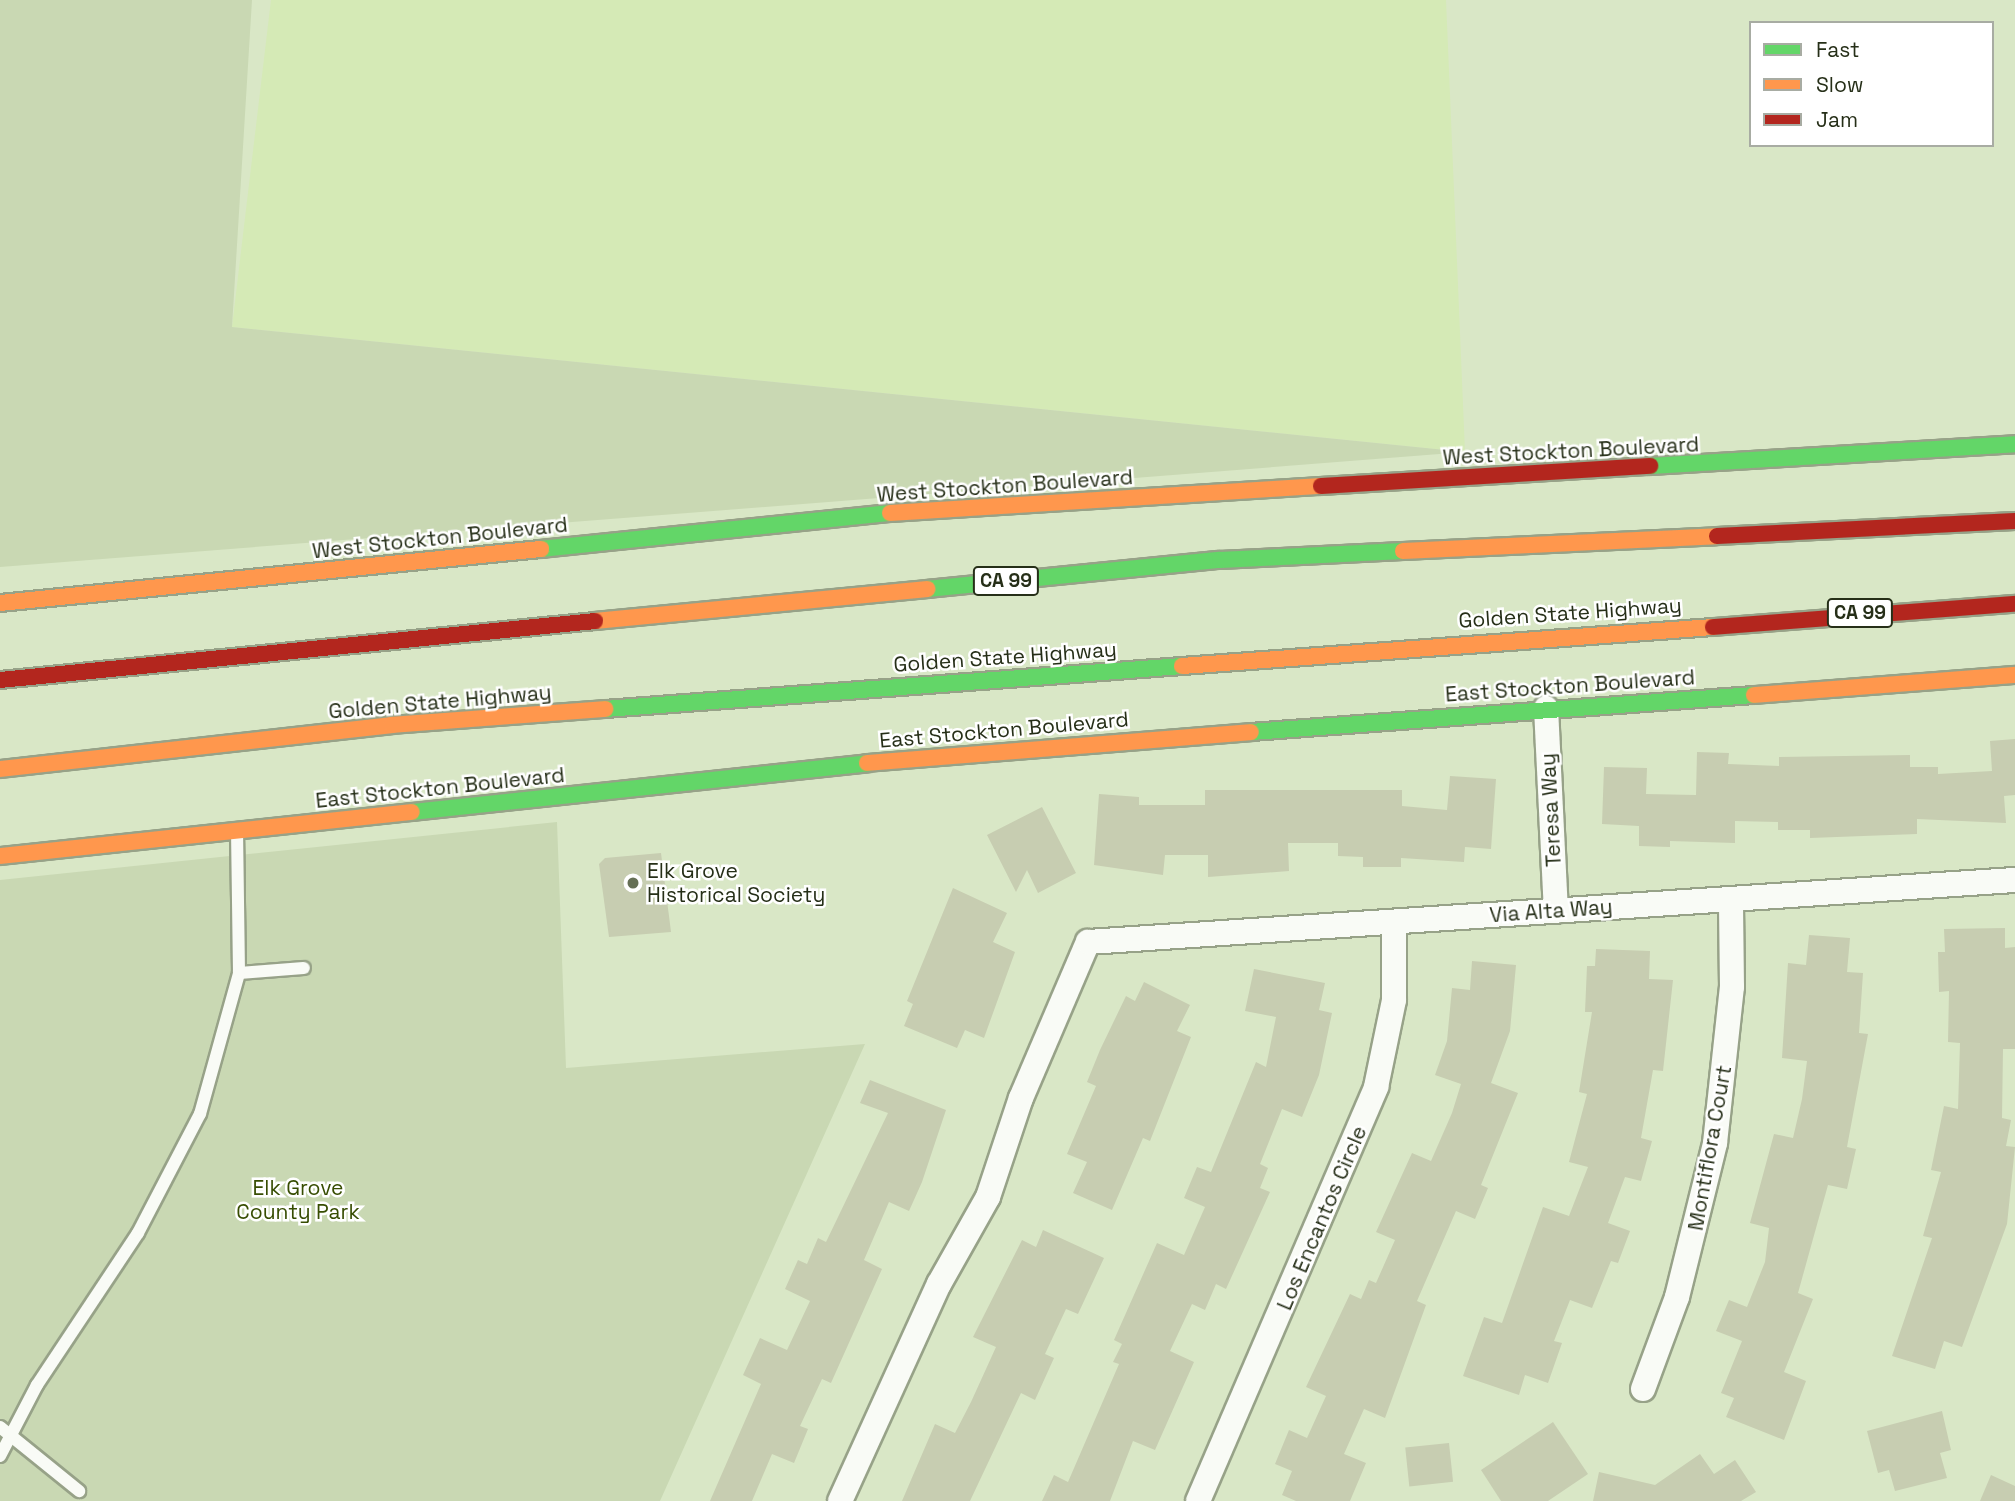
<!DOCTYPE html>
<html>
<head>
<meta charset="utf-8">
<style>
	body { margin:0 }
	#map { position:relative; width:2015px; height:1501px; overflow:hidden; background:#d9e7c6; font-family:"Space Grotesk",sans-serif }
	div>[style] { position:absolute }
	[style*='--x'] { left:calc(var(--x)*1px); top:calc(var(--y)*1px); width:calc(var(--w)*1px); rotate:calc(var(--a)*1deg) }
	.built>* { inset:0; background:#d5eab6 }
	.green>* { inset:0; background:#c9d8b3 }
	.building>* { inset:0; background:#c7cdb1; transform-origin:0 0 }
	.roads { filter:drop-shadow(2px 0 #97a288) drop-shadow(-2px 0 #97a288) drop-shadow(0 2px #97a288) drop-shadow(0 -2px #97a288) }
	.lane>* { height:12px; margin:-6px; padding:0 6px; transform-origin:6px; border-radius:6px; background:#f9fbf6 }
	.street>* { height:24px; margin:-12px; padding:0 12px; transform-origin:12px; border-radius:12px; background:#f9fbf6 }
	.fast>* { height:16px; margin:-8px; padding:0 8px; transform-origin:8px; border-radius:8px; background:#63d668 }
	.slow>* { height:16px; margin:-8px; padding:0 8px; transform-origin:8px; border-radius:8px; background:#ff974d }
	.jam>* { height:16px; margin:-8px; padding:0 8px; transform-origin:8px; border-radius:8px; background:#b3261e }
	.dots>* { width:19px; height:19px; translate:-50% -50%; box-sizing:border-box; border:4px solid #fff; border-radius:50% }
	span { translate:-50% -50%; white-space:nowrap; text-align:center; line-height:1.15; -webkit-text-stroke:5px #fff; paint-order:stroke }
	.shield-label span { padding:2px 5px; background:#fff; border:2px solid; border-radius:5px; -webkit-text-stroke-width:0 }
	.shield-label { font-size:19px; color:#262f18; font-weight:700 }
	.street-label { font-size:21px; color:#262f18 }
	.poi-label { font-size:21px; color:#262f18 }
	.left { translate:0 -50%; text-align:left }
	.park-label { font-size:21px; color:#374d02 }
	.legend { position:absolute; left:1749px; top:21px; width:245px; height:126px; box-sizing:border-box; background:#fff; border:2px solid #a8aca3; margin:0; padding:9px 12px; list-style:none; font-size:21px; color:#262f18 }
	.legend li { display:flex; align-items:center; gap:14px; height:35px }
	.legend b { width:35px; border:2px solid #a8aca3 }
</style>
</head>
<body>
<div id="map">
	<div class="built">
		<i style="clip-path:polygon(271px 0,1446px 0,1465px 452px,232px 327px)"></i>
	</div>
	<div class="green">
		<i style="clip-path:polygon(0 0,252px 0,232px 327px,1465px 452px,0 567px)"></i>
		<i style="clip-path:polygon(557px 822px,566px 1068px,865px 1044px,660px 1501px,0 1501px,0 880px)"></i>
	</div>
	<div class="building">
		<i style="clip-path:polygon(2015px 739px,2015px 795px,2004px 796px,2006px 823px,1917px 819px,1917px 834px,1810px 838px,1810px 830px,1778px 830px,1778px 822px,1735px 821px,1735px 843px,1670px 841px,1670px 847px,1639px 846px,1639px 826px,1602px 824px,1604px 767px,1647px 768px,1646px 794px,1696px 795px,1697px 752px,1729px 753px,1728px 764px,1779px 766px,1779px 757px,1910px 755px,1910px 767px,1938px 767px,1938px 774px,1992px 771px,1990px 741px)"></i>
		<i style="clip-path:polygon(1450px 776px,1496px 779px,1491px 849px,1465px 847px,1464px 862px,1401px 858px,1401px 867px,1363px 867px,1363px 857px,1338px 856px,1338px 843px,1288px 843px,1289px 871px,1208px 877px,1208px 855px,1165px 855px,1163px 875px,1094px 865px,1099px 794px,1139px 797px,1139px 805px,1205px 805px,1205px 790px,1402px 790px,1402px 806px,1447px 810px)"></i>
		<i style="clip-path:polygon(1042px 807px,1076px 873px,1038px 893px,1027px 870px,1016px 892px,987px 835px)"></i>
		<i style="clip-path:polygon(661px 853px,671px 932px,609px 937px,599px 864px,605px 858px)"></i>
		<i style="clip-path:polygon(953px 888px,1007px 913px,993px 942px,1015px 952px,984px 1038px,965px 1030px,957px 1048px,904px 1026px,913px 1004px,907px 1001px)"></i>
		<i style="clip-path:polygon(2005px 928px,2005px 948px,2015px 947px,2015px 1049px,2003px 1049px,2002px 1118px,2011px 1120px,2006px 1146px,2015px 1147px,2007px 1224px,1962px 1347px,1944px 1341px,1935px 1369px,1892px 1356px,1932px 1238px,1923px 1236px,1941px 1172px,1931px 1170px,1944px 1106px,1958px 1109px,1960px 1043px,1948px 1042px,1949px 991px,1939px 992px,1938px 952px,1945px 952px,1944px 929px)"></i>
		<i style="clip-path:polygon(1809px 935px,1850px 938px,1847px 972px,1863px 973px,1859px 1033px,1868px 1034px,1847px 1147px,1856px 1149px,1847px 1189px,1828px 1185px,1798px 1293px,1813px 1299px,1784px 1372px,1806px 1381px,1784px 1440px,1726px 1417px,1734px 1398px,1721px 1393px,1742px 1341px,1716px 1331px,1729px 1300px,1747px 1307px,1765px 1262px,1769px 1228px,1750px 1223px,1774px 1134px,1793px 1138px,1802px 1099px,1807px 1061px,1782px 1058px,1788px 963px,1806px 965px)"></i>
		<i style="clip-path:polygon(1596px 949px,1650px 951px,1649px 979px,1673px 980px,1663px 1071px,1653px 1070px,1641px 1138px,1652px 1141px,1641px 1181px,1625px 1177px,1608px 1223px,1630px 1231px,1618px 1263px,1611px 1261px,1592px 1308px,1570px 1300px,1554px 1341px,1562px 1343px,1548px 1383px,1525px 1375px,1519px 1395px,1463px 1376px,1484px 1317px,1502px 1323px,1543px 1207px,1569px 1216px,1588px 1167px,1569px 1162px,1587px 1094px,1579px 1092px,1592px 1012px,1585px 1012px,1587px 966px,1595px 966px)"></i>
		<i style="clip-path:polygon(1472px 961px,1516px 965px,1510px 1031px,1491px 1083px,1518px 1093px,1481px 1185px,1488px 1188px,1475px 1219px,1456px 1211px,1417px 1301px,1426px 1305px,1385px 1418px,1364px 1409px,1344px 1454px,1366px 1463px,1350px 1501px,1296px 1501px,1282px 1495px,1292px 1471px,1275px 1464px,1289px 1430px,1307px 1438px,1326px 1396px,1306px 1387px,1350px 1294px,1361px 1299px,1369px 1280px,1376px 1283px,1395px 1240px,1376px 1232px,1412px 1153px,1431px 1161px,1452px 1113px,1461px 1084px,1435px 1075px,1447px 1041px,1452px 988px,1470px 990px)"></i>
		<i style="clip-path:polygon(1254px 969px,1325px 983px,1319px 1010px,1332px 1013px,1319px 1075px,1302px 1117px,1282px 1109px,1260px 1164px,1268px 1168px,1260px 1188px,1270px 1192px,1226px 1289px,1216px 1284px,1205px 1310px,1192px 1304px,1170px 1351px,1194px 1362px,1155px 1450px,1133px 1441px,1110px 1501px,1042px 1501px,1054px 1475px,1068px 1482px,1119px 1364px,1113px 1362px,1122px 1344px,1114px 1340px,1157px 1243px,1184px 1255px,1205px 1207px,1184px 1198px,1197px 1167px,1211px 1172px,1256px 1062px,1266px 1067px,1276px 1017px,1245px 1011px)"></i>
		<i style="clip-path:polygon(1144px 982px,1190px 1005px,1177px 1031px,1191px 1037px,1150px 1141px,1143px 1138px,1112px 1210px,1073px 1193px,1087px 1162px,1067px 1154px,1096px 1086px,1087px 1082px,1100px 1050px,1126px 996px,1135px 1001px)"></i>
		<i style="clip-path:polygon(870px 1080px,946px 1110px,922px 1182px,909px 1211px,889px 1202px,864px 1260px,882px 1269px,831px 1383px,822px 1379px,800px 1426px,808px 1429px,794px 1463px,772px 1454px,752px 1501px,710px 1501px,761px 1384px,743px 1375px,760px 1338px,787px 1350px,810px 1301px,785px 1289px,798px 1260px,807px 1264px,818px 1238px,826px 1242px,888px 1113px,860px 1103px)"></i>
		<i style="clip-path:polygon(1043px 1230px,1104px 1258px,1078px 1314px,1066px 1309px,1045px 1354px,1054px 1358px,1035px 1400px,1021px 1393px,970px 1501px,902px 1501px,935px 1424px,955px 1433px,971px 1402px,996px 1347px,973px 1337px,1022px 1240px,1036px 1247px)"></i>
		<i style="clip-path:polygon(1942px 1411px,1951px 1450px,1940px 1453px,1947px 1478px,1895px 1491px,1889px 1470px,1878px 1473px,1867px 1431px)"></i>
		<i style="clip-path:polygon(1553px 1422px,1588px 1474px,1548px 1501px,1501px 1501px,1481px 1470px)"></i>
		<i style="left:1449px;top:1443px;width:39px;height:44px;rotate:84deg"></i>
		<i style="clip-path:polygon(1700px 1454px,1714px 1474px,1735px 1460px,1756px 1492px,1741px 1501px,1593px 1501px,1599px 1472px,1655px 1485px)"></i>
		<i style="clip-path:polygon(1991px 1475px,2015px 1486px,2015px 1501px,1980px 1501px)"></i>
	</div>
	<div class="roads">
		<div class="lane">
			<i style="--x:239;--y:973;--w:65;--a:-4.4"></i>
			<i style="--x:0;--y:1427;--w:102;--a:39"></i>
			<i style="--x:0;--y:1456;--w:80;--a:-62.5"></i>
			<i style="--x:37;--y:1385;--w:182;--a:-56.4"></i>
			<i style="--x:138;--y:1233;--w:134;--a:-62.5"></i>
			<i style="--x:200;--y:1114;--w:146;--a:-74.5"></i>
			<i style="--x:239;--y:973;--w:141;--a:-90.8"></i>
		</div>
		<div class="street">
			<i style="--x:1546;--y:708;--w:203;--a:87.2"></i>
			<i style="--x:1643;--y:1389;--w:98;--a:-69.7"></i>
			<i style="--x:1677;--y:1297;--w:159;--a:-76.1"></i>
			<i style="--x:1715;--y:1143;--w:157;--a:-83.8"></i>
			<i style="--x:1732;--y:987;--w:88;--a:-90.7"></i>
			<i style="--x:840;--y:1501;--w:239;--a:-65.5"></i>
			<i style="--x:939;--y:1284;--w:100;--a:-60.6"></i>
			<i style="--x:988;--y:1197;--w:104;--a:-71.6"></i>
			<i style="--x:1021;--y:1098;--w:170;--a:-66.8"></i>
			<i style="--x:1088;--y:942;--w:929;--a:-3.83"></i>
			<i style="--x:1198;--y:1501;--w:451;--a:-66.7"></i>
			<i style="--x:1376;--y:1087;--w:89;--a:-78.3"></i>
			<i style="--x:1394;--y:1000;--w:78;--a:-90"></i>
		</div>
		<div class="fast">
			<i style="--x:1650;--y:466;--w:366;--a:-3.4"></i>
			<i style="--x:541;--y:549;--w:351;--a:-5.9"></i>
			<i style="--x:927;--y:589;--w:294;--a:-5.7"></i>
			<i style="--x:1220;--y:560;--w:183;--a:-2.8"></i>
			<i style="--x:605;--y:709;--w:579;--a:-4.26"></i>
			<i style="--x:1251;--y:732;--w:504;--a:-4.21"></i>
			<i style="--x:412;--y:812;--w:458;--a:-6.1"></i>
		</div>
		<div class="slow">
			<i style="--x:890;--y:513;--w:432;--a:-3.6"></i>
			<i style="--x:1403;--y:551;--w:314;--a:-2.7"></i>
			<i style="--x:0;--y:603;--w:544;--a:-5.7"></i>
			<i style="--x:595;--y:621;--w:334;--a:-5.5"></i>
			<i style="--x:1182;--y:666;--w:532;--a:-4.2"></i>
			<i style="--x:1754;--y:695;--w:262;--a:-4.4"></i>
			<i style="--x:867;--y:763;--w:385;--a:-4.6"></i>
			<i style="--x:0;--y:769;--w:394;--a:-6.4"></i>
			<i style="--x:392;--y:725;--w:214;--a:-4.3"></i>
			<i style="--x:0;--y:856;--w:414;--a:-6.1"></i>
		</div>
		<div class="jam">
			<i style="--x:1321;--y:486;--w:330;--a:-3.5"></i>
			<i style="--x:1717;--y:536;--w:298;--a:-2.9"></i>
			<i style="--x:1713;--y:627;--w:303;--a:-4.4"></i>
			<i style="--x:0;--y:680;--w:598;--a:-5.66"></i>
		</div>
	</div>
	<div class="dots">
		<i style="left:633px;top:883px;background:#656f55"></i>
	</div>
	<div class="shield-label">
		<span style="left:1006px;top:581px">CA 99</span>
		<span style="left:1860px;top:613px">CA 99</span>
	</div>
	<div class="street-label">
		<span style="left:1571px;top:451px;rotate:-3deg">West Stockton Boulevard</span>
		<span style="left:1005px;top:486px;rotate:-4deg">West Stockton Boulevard</span>
		<span style="left:440px;top:538px;rotate:-6deg">West Stockton Boulevard</span>
		<span style="left:1570px;top:613px;rotate:-4deg">Golden State Highway</span>
		<span style="left:1005px;top:657px;rotate:-4deg">Golden State Highway</span>
		<span style="left:1570px;top:686px;rotate:-4deg">East Stockton Boulevard</span>
		<span style="left:440px;top:702px;rotate:-5deg">Golden State Highway</span>
		<span style="left:1004px;top:730px;rotate:-5deg">East Stockton Boulevard</span>
		<span style="left:440px;top:788px;rotate:-6deg">East Stockton Boulevard</span>
		<span style="left:1551px;top:810px;rotate:-93deg">Teresa Way</span>
		<span style="left:1551px;top:911px;rotate:-4deg">Via Alta Way</span>
		<span style="left:1710px;top:1148px;rotate:-80deg">Montiflora Court</span>
		<span style="left:1322px;top:1218px;rotate:-67deg">Los Encantos Circle</span>
	</div>
	<div class="poi-label">
		<span class="left" style="left:647px;top:883px">Elk Grove<br>Historical Society</span>
	</div>
	<div class="park-label">
		<span style="left:298px;top:1200px">Elk Grove<br>County Park</span>
	</div>
	<ul class="legend">
	<li><b style="height:9px;background:#63d668"></b>Fast</li>
	<li><b style="height:9px;background:#ff974d"></b>Slow</li>
	<li><b style="height:9px;background:#b3261e"></b>Jam</li>
	</ul>
</div>
</body>
</html>
